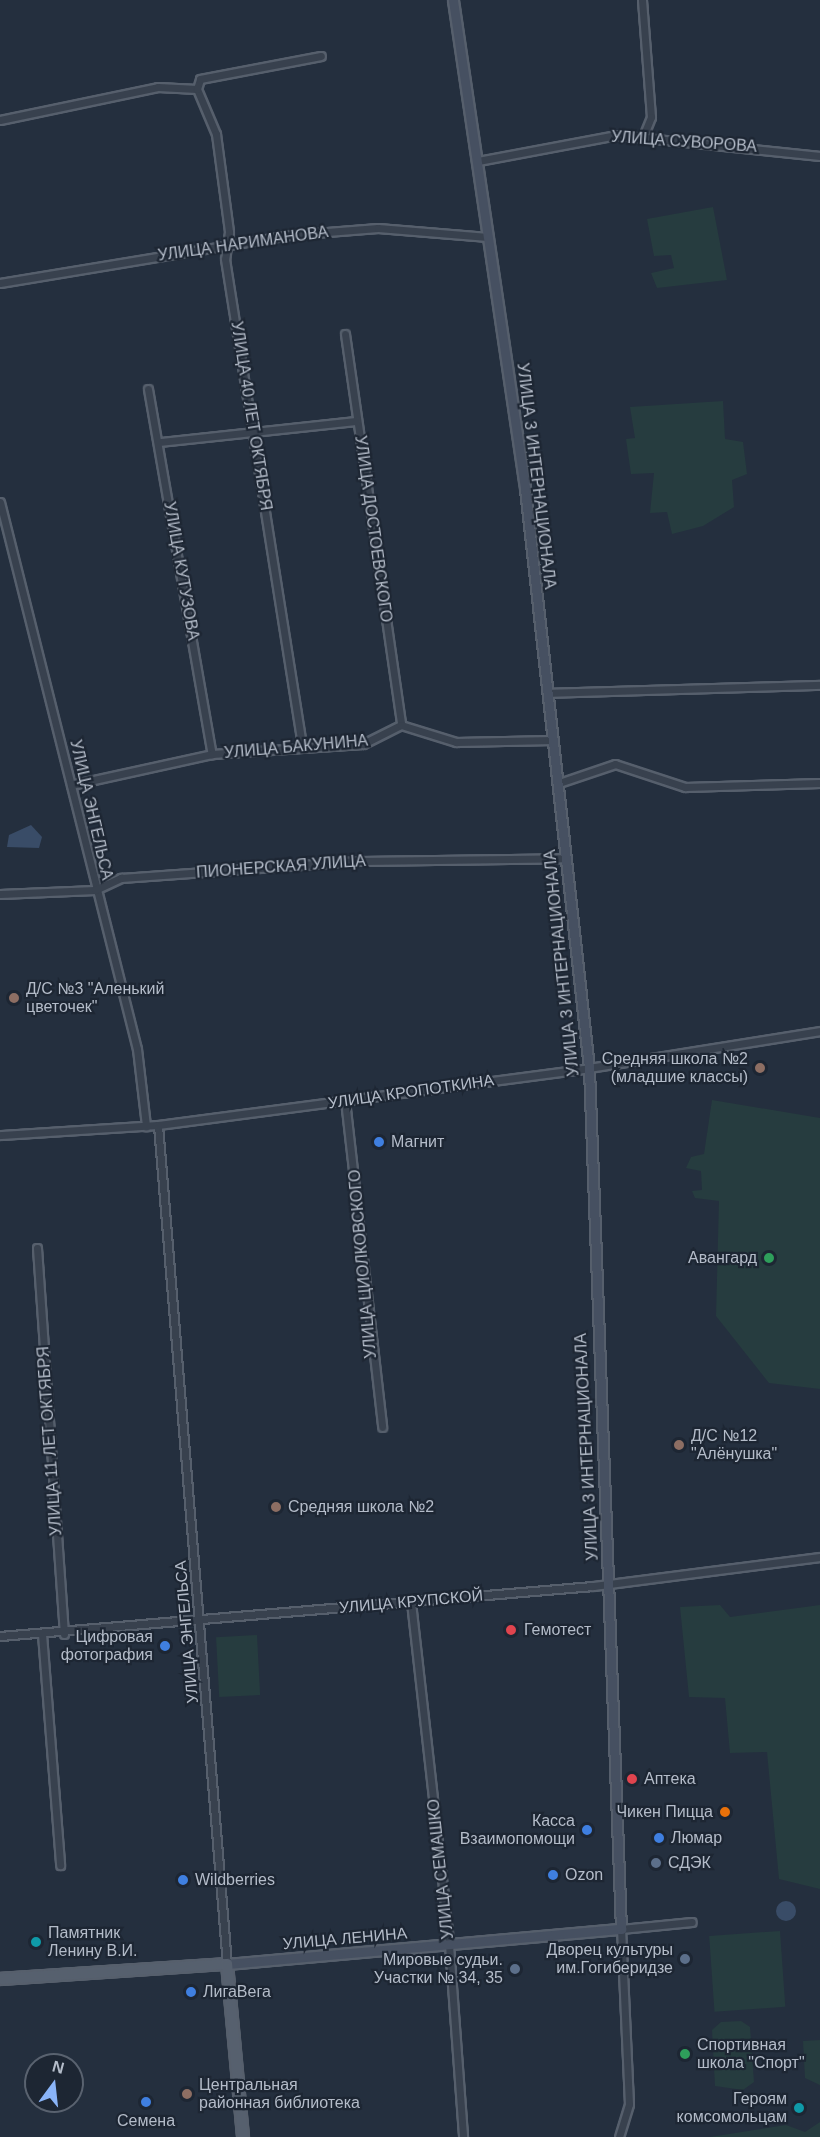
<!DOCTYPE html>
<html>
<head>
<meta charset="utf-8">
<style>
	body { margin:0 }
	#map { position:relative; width:820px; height:2137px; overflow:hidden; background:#242f3e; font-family:Arial,sans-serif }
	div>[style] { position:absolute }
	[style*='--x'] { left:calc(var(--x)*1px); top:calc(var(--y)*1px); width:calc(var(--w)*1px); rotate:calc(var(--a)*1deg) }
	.green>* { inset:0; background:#263c3f; transform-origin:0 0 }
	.water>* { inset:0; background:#394c67 }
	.round { border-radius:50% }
	.roads { filter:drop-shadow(2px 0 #565f6c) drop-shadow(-2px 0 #565f6c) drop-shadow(0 2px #565f6c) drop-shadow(0 -2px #565f6c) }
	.street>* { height:7px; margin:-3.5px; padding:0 3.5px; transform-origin:3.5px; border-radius:3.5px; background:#38414e }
	.secondary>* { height:9px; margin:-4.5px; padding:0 4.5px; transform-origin:4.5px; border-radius:4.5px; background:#465061 }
	.primary>* { height:10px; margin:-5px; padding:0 5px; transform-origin:5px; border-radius:5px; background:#56606e }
	.dots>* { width:16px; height:16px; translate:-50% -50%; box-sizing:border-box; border:3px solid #1d2633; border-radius:50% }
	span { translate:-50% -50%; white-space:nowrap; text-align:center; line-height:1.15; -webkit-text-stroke:4.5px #1d2633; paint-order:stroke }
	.street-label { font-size:16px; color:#b4bcc9 }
	.poi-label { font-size:16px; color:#b4bcc9 }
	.left { translate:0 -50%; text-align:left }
	.right { translate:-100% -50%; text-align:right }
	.north { position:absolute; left:24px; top:2053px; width:60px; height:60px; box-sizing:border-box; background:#1d2633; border:2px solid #59626f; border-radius:50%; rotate:15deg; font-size:16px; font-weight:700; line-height:24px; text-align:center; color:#b4bcc9 }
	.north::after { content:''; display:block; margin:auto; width:21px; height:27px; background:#8ab4f8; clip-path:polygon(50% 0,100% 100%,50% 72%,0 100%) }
</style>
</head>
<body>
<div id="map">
	<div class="green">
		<i style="clip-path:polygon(713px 207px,727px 280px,657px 288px,651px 273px,674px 268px,671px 255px,654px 256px,647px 219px)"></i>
		<i style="clip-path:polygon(723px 401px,725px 439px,743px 442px,747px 474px,732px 480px,734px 507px,703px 526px,672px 534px,667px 512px,650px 513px,654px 473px,631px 474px,626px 439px,635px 438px,630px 407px)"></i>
		<i style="clip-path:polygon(712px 1100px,820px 1118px,820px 1389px,769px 1383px,716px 1316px,719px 1201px,695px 1198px,692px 1191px,702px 1190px,701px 1171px,686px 1168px,691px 1157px,704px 1154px)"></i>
		<i style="clip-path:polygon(720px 1605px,730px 1617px,820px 1605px,820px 1889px,779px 1879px,767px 1752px,730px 1753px,725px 1698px,689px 1697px,680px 1607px)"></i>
		<i style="left:257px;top:1635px;width:60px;height:41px;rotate:87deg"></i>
		<i style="left:780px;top:1931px;width:76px;height:71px;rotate:86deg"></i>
		<i style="clip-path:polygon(721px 2022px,741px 2021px,750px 2027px,754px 2082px,743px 2090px,715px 2086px,712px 2030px)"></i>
		<i style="clip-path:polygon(820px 2040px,820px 2085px,805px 2078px,803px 2041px)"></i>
		<i style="clip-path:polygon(820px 2122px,820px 2137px,710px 2137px,786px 2125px,805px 2132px)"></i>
	</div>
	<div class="water">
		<i style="clip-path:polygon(31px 825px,42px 837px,39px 848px,7px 847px,9px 835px)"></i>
		<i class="round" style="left:776px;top:1901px;width:20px;height:20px"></i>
	</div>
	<div class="roads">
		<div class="street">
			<i style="--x:642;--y:0;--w:117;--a:85.6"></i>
			<i style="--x:651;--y:117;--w:22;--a:112"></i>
			<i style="--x:197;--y:89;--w:49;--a:67.1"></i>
			<i style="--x:216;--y:134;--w:99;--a:82.4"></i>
			<i style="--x:229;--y:232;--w:27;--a:98"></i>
			<i style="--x:225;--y:259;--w:493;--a:81"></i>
			<i style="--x:0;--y:120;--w:161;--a:-11.8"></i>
			<i style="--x:158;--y:87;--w:39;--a:3"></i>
			<i style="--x:197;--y:89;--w:10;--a:-73"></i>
			<i style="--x:200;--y:79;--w:123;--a:-10.8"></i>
			<i style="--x:478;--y:161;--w:141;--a:-10.6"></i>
			<i style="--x:617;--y:135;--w:204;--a:5.9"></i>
			<i style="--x:0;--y:283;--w:293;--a:-9.4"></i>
			<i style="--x:289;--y:235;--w:89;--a:-4.5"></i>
			<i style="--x:378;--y:228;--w:110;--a:4.7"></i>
			<i style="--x:345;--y:334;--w:395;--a:81.8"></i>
			<i style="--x:148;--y:389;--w:371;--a:80.1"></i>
			<i style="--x:160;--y:442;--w:198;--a:-6.1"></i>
			<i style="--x:0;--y:502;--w:564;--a:75.94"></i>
			<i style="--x:137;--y:1049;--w:78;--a:83.3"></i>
			<i style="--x:547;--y:693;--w:273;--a:-1.7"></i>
			<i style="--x:559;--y:783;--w:59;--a:-18.7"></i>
			<i style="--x:615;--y:764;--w:74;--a:18.2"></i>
			<i style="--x:685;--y:787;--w:135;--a:-1.7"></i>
			<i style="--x:71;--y:785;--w:144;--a:-12.4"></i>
			<i style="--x:212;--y:754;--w:151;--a:-3.8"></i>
			<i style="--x:363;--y:744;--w:42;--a:-26.6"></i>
			<i style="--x:401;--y:725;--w:58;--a:17.2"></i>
			<i style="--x:456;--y:742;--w:97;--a:-1.2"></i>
			<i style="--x:0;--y:894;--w:95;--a:-2.4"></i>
			<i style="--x:95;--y:890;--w:29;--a:-25"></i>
			<i style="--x:121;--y:878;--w:241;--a:-4.1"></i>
			<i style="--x:361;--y:861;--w:204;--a:-0.8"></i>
			<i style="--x:345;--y:1100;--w:329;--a:83.5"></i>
			<i style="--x:158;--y:1125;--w:842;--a:85.3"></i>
			<i style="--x:0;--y:1135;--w:158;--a:-3.6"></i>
			<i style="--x:158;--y:1125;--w:435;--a:-7.5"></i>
			<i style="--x:589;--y:1068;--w:234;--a:-9.1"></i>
			<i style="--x:37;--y:1248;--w:387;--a:86"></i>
			<i style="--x:411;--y:1602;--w:331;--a:83.6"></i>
			<i style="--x:448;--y:1931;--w:207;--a:85.8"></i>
			<i style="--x:42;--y:1634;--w:232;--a:85.5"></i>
			<i style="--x:0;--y:1636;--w:595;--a:-4.82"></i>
			<i style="--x:593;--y:1586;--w:229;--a:-7.3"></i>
			<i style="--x:619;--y:2137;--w:34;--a:-73"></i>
			<i style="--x:629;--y:2104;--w:175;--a:-92.6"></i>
			<i style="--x:621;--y:1929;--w:71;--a:-5.6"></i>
		</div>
		<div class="secondary">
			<i style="--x:227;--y:1964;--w:396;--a:-5.1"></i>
			<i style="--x:621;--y:1929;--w:862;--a:-92.13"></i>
			<i style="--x:589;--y:1068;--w:584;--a:-96.3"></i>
			<i style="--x:525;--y:488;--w:493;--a:-98.4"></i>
		</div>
		<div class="primary">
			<i style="--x:0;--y:1979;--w:227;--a:-3.8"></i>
			<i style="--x:227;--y:1964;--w:174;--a:84.7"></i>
		</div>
	</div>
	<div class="dots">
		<i style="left:14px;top:998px;background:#8d6e63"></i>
		<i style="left:760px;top:1068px;background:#8d6e63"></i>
		<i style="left:379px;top:1142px;background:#3f7fe0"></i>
		<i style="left:769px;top:1258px;background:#2e9e5b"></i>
		<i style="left:679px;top:1445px;background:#8d6e63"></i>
		<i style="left:276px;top:1507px;background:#8d6e63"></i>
		<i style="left:511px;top:1630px;background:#e0444e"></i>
		<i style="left:165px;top:1646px;background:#3f7fe0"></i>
		<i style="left:632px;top:1779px;background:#e0444e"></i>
		<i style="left:725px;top:1812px;background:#e8710a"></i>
		<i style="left:587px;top:1830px;background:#3f7fe0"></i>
		<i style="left:659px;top:1838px;background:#3f7fe0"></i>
		<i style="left:656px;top:1863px;background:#5c6f8a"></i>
		<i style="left:553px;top:1875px;background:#3f7fe0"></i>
		<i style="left:183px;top:1880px;background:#3f7fe0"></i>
		<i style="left:36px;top:1942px;background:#0f9aa8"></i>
		<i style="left:685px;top:1959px;background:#5c6f8a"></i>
		<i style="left:515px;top:1969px;background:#5c6f8a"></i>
		<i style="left:191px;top:1992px;background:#3f7fe0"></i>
		<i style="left:685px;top:2054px;background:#2e9e5b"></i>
		<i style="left:187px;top:2094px;background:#8d6e63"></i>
		<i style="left:146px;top:2102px;background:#3f7fe0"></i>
		<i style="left:799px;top:2108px;background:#0f9aa8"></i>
	</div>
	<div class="street-label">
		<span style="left:684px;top:142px;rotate:4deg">УЛИЦА СУВОРОВА</span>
		<span style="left:243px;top:244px;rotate:-8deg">УЛИЦА НАРИМАНОВА</span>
		<span style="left:251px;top:416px;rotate:81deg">УЛИЦА 40 ЛЕТ ОКТЯБРЯ</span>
		<span style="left:536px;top:476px;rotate:83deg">УЛИЦА 3 ИНТЕРНАЦИОНАЛА</span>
		<span style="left:373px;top:529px;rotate:82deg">УЛИЦА ДОСТОЕВСКОГО</span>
		<span style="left:181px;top:571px;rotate:80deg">УЛИЦА КУТУЗОВА</span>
		<span style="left:296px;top:747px;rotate:-5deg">УЛИЦА БАКУНИНА</span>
		<span style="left:91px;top:810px;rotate:77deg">УЛИЦА ЭНГЕЛЬСА</span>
		<span style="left:281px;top:867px;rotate:-4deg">ПИОНЕРСКАЯ УЛИЦА</span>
		<span style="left:562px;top:963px;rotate:-96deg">УЛИЦА 3 ИНТЕРНАЦИОНАЛА</span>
		<span style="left:411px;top:1092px;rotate:-8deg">УЛИЦА КРОПОТКИНА</span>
		<span style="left:363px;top:1264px;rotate:-95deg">УЛИЦА ЦИОЛКОВСКОГО</span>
		<span style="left:50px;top:1441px;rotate:-94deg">УЛИЦА 11 ЛЕТ ОКТЯБРЯ</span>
		<span style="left:587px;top:1447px;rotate:-93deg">УЛИЦА 3 ИНТЕРНАЦИОНАЛА</span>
		<span style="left:411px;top:1602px;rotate:-5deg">УЛИЦА КРУПСКОЙ</span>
		<span style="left:187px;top:1632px;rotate:-95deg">УЛИЦА ЭНГЕЛЬСА</span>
		<span style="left:441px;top:1869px;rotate:-96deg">УЛИЦА СЕМАШКО</span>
		<span style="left:345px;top:1939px;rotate:-5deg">УЛИЦА ЛЕНИНА</span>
	</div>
	<div class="poi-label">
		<span class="left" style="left:26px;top:998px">Д/С №3 "Аленький<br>цветочек"</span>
		<span class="right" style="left:748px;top:1068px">Средняя школа №2<br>(младшие классы)</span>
		<span class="left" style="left:391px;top:1142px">Магнит</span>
		<span class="right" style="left:757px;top:1258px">Авангард</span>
		<span class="left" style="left:691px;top:1445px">Д/С №12<br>"Алёнушка"</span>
		<span class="left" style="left:288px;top:1507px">Средняя школа №2</span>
		<span class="left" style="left:524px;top:1630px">Гемотест</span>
		<span class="right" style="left:153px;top:1646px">Цифровая<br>фотография</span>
		<span class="left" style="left:644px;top:1779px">Аптека</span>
		<span class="right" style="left:713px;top:1812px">Чикен Пицца</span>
		<span class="right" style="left:575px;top:1830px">Касса<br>Взаимопомощи</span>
		<span class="left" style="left:671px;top:1838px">Люмар</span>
		<span class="left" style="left:668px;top:1863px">СДЭК</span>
		<span class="left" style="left:565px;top:1875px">Ozon</span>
		<span class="left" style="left:195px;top:1880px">Wildberries</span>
		<span class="left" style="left:48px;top:1942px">Памятник<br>Ленину В.И.</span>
		<span class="right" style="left:673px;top:1959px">Дворец культуры<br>им.Гогиберидзе</span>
		<span class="right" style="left:503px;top:1969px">Мировые судьи.<br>Участки № 34, 35</span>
		<span class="left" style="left:203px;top:1992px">ЛигаВега</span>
		<span class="left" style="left:697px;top:2054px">Спортивная<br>школа "Спорт"</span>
		<span class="left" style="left:199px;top:2094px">Центральная<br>районная библиотека</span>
		<span class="right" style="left:787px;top:2108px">Героям<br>комсомольцам</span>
		<span style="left:146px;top:2121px">Семена</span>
	</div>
	<div class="north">N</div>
</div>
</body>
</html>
